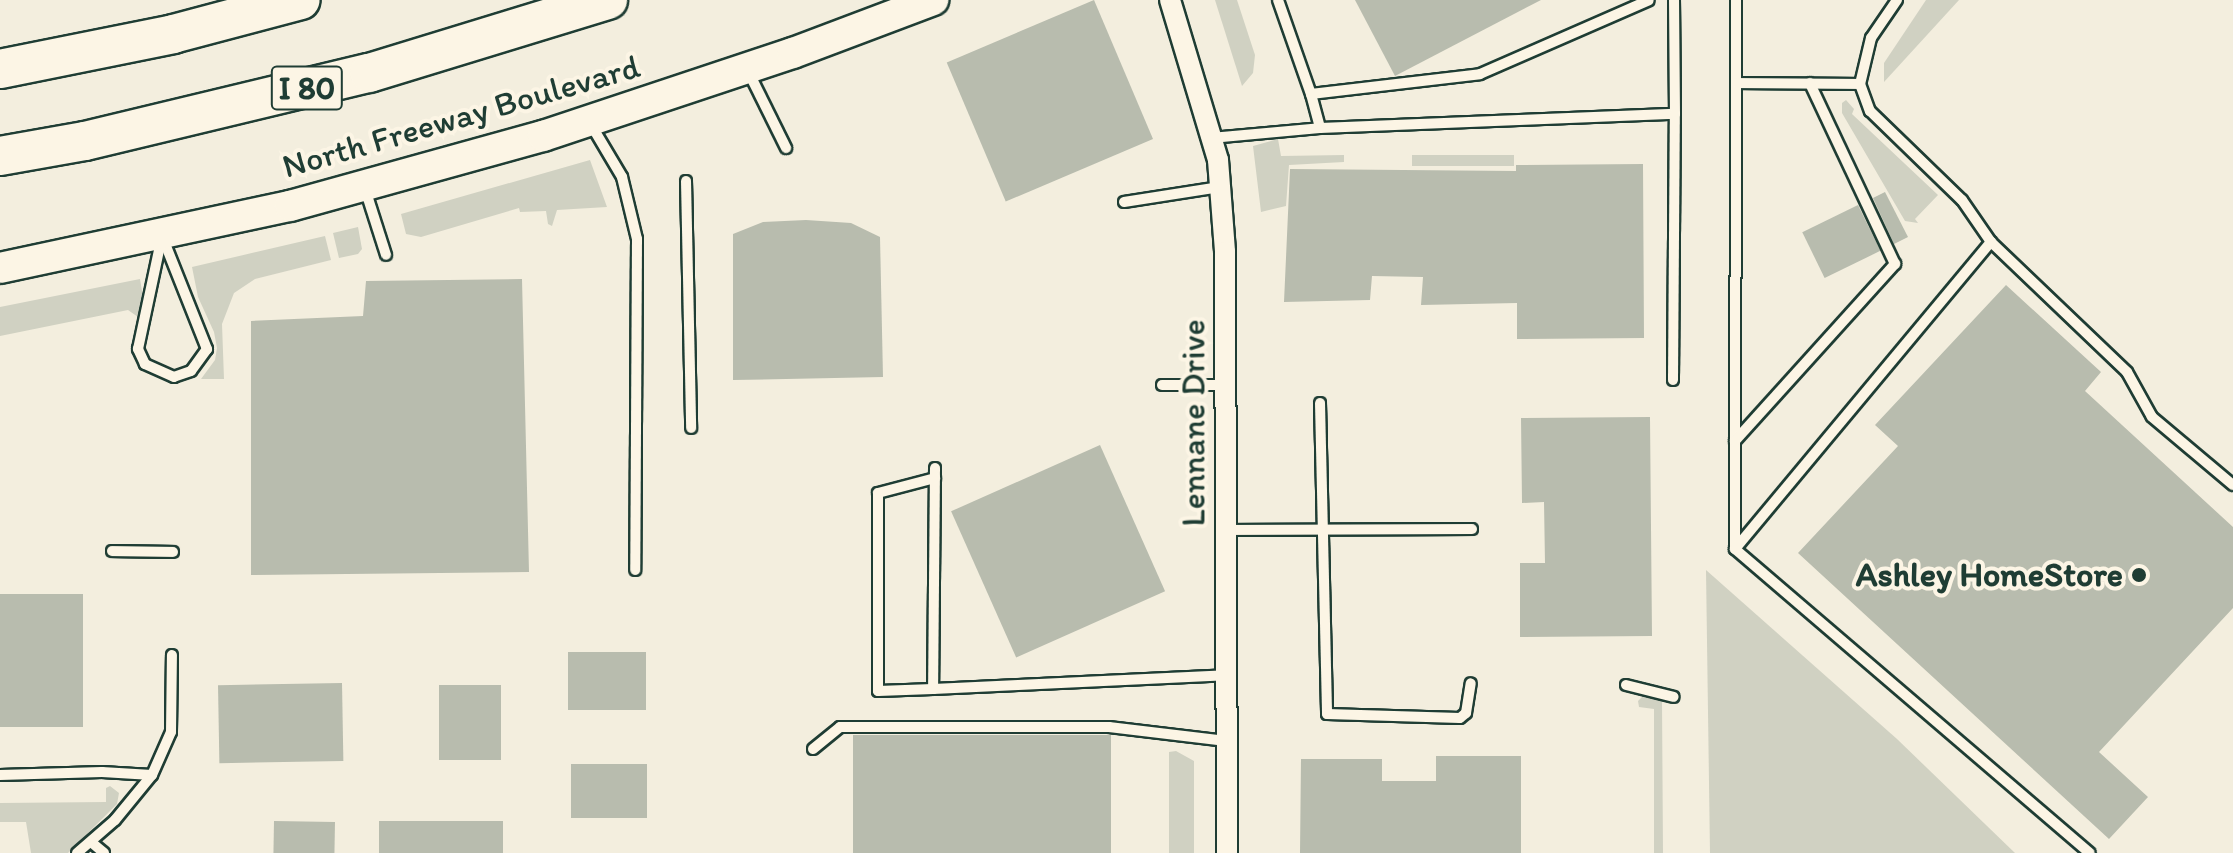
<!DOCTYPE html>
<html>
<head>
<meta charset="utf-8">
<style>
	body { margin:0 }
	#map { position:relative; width:2233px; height:853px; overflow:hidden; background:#f3eede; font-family:Itim,sans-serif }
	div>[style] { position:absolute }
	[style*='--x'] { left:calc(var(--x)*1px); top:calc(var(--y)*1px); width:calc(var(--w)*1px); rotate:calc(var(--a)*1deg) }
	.green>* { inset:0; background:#d0d1c2; transform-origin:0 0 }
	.building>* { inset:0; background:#b8bcae; transform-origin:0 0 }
	.roads { filter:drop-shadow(2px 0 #1f3d34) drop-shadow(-2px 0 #1f3d34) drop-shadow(0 2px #1f3d34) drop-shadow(0 -2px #1f3d34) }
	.lane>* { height:10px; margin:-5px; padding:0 5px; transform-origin:5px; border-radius:5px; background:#fcf5e5 }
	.street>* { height:20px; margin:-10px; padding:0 10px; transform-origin:10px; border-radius:10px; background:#fcf5e5 }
	.secondary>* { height:30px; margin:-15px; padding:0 15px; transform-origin:15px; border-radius:15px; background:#fcf5e5 }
	.highway>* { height:38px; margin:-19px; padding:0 19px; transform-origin:19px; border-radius:19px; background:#fcf5e5 }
	.dots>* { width:22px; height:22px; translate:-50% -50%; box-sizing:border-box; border:4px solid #fcf5e5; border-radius:50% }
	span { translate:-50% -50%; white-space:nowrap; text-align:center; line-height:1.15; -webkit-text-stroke:8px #fcf5e5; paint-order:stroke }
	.shield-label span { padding:2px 6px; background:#fcf5e5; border:2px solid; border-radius:6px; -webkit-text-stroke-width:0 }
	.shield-label { font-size:32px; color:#1f3d34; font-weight:700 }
	.street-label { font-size:34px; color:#1f3d34 }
	.poi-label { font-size:34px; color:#1f3d34; font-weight:700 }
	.right { translate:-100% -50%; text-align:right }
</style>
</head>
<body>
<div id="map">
	<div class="green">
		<i style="clip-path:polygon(1215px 0,1237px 0,1255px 55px,1253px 73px,1242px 86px)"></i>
		<i style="clip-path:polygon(1926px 0,1959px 0,1884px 82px,1884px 63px)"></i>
		<i style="clip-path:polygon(1846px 100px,1854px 109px,1852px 114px,1938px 195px,1915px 219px,1918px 223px,1905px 221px,1842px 113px,1842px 103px)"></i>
		<i style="clip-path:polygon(1278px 139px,1281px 156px,1344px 155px,1344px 162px,1289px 165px,1286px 206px,1261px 212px,1253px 146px)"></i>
		<i style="left:1412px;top:155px;width:102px;height:11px"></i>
		<i style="clip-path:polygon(590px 160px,607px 207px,557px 210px,552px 226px,548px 224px,546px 211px,520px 212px,519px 208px,421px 237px,406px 234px,401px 214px)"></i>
		<i style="clip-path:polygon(358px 227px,362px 249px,358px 254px,339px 258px,333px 233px)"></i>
		<i style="clip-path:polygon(325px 236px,331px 260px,255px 279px,234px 293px,222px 324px,224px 379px,201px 379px,215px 360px,217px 348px,214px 332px,198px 297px,192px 267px)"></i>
		<i style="clip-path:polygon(140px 279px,144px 303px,138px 317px,128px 310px,0 336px,0 307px)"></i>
		<i style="clip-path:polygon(1706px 570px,1897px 739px,2015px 853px,1710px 853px)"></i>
		<i style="clip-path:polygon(1642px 697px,1662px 700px,1663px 853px,1654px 853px,1654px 709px,1639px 707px,1638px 701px)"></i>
		<i style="clip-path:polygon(1176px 751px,1194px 761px,1194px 853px,1169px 853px,1169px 752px)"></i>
		<i style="clip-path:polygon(110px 786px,119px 793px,117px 804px,68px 853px,31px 853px,26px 822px,0 822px,0 803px,106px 802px,106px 788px)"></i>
	</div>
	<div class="building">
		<i style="left:1094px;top:0;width:151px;height:160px;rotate:67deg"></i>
		<i style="clip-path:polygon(1355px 0,1541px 0,1395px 76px)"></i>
		<i style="clip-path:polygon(1643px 164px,1644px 338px,1517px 339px,1517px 303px,1421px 305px,1423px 277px,1372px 276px,1370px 300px,1284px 302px,1290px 169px,1516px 171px,1516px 165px)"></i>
		<i style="clip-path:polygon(1885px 192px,1908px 237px,1894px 244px,1873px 198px)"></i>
		<i style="left:1858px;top:205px;width:51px;height:62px;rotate:64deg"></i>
		<i style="clip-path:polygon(806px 220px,851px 223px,880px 237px,883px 377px,733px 380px,733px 234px,763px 222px)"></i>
		<i style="clip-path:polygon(522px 279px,529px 572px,251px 575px,251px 321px,363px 316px,366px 281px)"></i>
		<i style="clip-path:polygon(2006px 285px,2101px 372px,2085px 391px,2233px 527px,2233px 608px,2099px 752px,2148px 797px,2109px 839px,1798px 553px,1898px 446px,1875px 425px)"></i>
		<i style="clip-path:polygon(1650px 417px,1652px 636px,1520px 637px,1520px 563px,1545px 563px,1544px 502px,1522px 503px,1521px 418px)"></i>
		<i style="left:1100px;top:445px;width:160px;height:163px;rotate:66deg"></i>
		<i style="left:0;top:594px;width:83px;height:133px"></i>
		<i style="left:568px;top:652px;width:78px;height:58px"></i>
		<i style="left:342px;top:683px;width:78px;height:124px;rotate:89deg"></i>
		<i style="left:439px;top:685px;width:62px;height:75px"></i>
		<i style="left:853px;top:735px;width:258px;height:118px"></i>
		<i style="clip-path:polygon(1436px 756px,1521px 756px,1521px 853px,1300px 853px,1301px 759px,1382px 759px,1382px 781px,1436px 781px)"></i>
		<i style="left:571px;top:764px;width:76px;height:54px"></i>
		<i style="left:274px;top:821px;width:61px;height:32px;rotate:1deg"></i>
		<i style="left:379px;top:821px;width:124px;height:32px"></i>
	</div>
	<div class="roads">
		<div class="lane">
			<i style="--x:1278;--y:0;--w:100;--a:70.7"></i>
			<i style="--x:1311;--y:94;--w:170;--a:-6.7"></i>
			<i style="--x:1480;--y:74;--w:184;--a:-23.6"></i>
			<i style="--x:1736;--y:0;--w:549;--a:90.1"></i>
			<i style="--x:1735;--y:549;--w:467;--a:40.6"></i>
			<i style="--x:1897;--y:0;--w:46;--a:124.4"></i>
			<i style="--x:1871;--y:38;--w:47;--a:103.4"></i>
			<i style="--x:1860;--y:84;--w:29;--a:70"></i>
			<i style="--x:1870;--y:111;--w:128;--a:44.1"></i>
			<i style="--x:1962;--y:200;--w:51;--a:55.4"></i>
			<i style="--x:1991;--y:242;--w:188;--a:43.7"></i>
			<i style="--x:2127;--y:372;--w:51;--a:60.9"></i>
			<i style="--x:2152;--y:417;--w:106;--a:40"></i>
			<i style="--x:748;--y:71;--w:86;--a:63.7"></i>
			<i style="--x:1737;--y:83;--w:123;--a:0.5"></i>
			<i style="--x:1311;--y:94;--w:35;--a:75"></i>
			<i style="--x:1320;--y:128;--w:355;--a:-2.3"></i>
			<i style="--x:1675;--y:114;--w:114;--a:-90.5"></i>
			<i style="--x:590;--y:123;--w:63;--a:59.3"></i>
			<i style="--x:622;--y:177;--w:64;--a:76.4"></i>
			<i style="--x:637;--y:239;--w:331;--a:90.3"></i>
			<i style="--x:1211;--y:138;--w:109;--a:-5.2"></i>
			<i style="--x:686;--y:181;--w:247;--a:88.8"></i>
			<i style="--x:365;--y:189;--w:69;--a:72.3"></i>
			<i style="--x:1124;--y:202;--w:97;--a:-8.9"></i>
			<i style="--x:162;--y:236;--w:122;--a:68.3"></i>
			<i style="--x:207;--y:349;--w:27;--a:126"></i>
			<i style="--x:191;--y:371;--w:18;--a:161"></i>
			<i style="--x:174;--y:377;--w:32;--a:-156"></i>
			<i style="--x:145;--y:364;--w:17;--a:-115"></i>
			<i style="--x:138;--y:349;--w:116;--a:-78"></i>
			<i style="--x:1673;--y:380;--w:266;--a:-89.6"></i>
			<i style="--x:1162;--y:385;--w:63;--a:0"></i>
			<i style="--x:1320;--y:403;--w:311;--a:88.7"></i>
			<i style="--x:1327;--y:714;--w:133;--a:1.7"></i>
			<i style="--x:1460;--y:718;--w:8;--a:-40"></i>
			<i style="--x:1466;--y:713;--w:30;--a:-81"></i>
			<i style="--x:1735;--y:441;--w:239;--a:-47.9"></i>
			<i style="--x:1895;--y:264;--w:200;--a:-115.2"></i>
			<i style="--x:935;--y:468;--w:221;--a:90.5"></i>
			<i style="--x:933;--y:689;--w:293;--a:-2.7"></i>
			<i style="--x:1226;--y:530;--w:246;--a:-0.2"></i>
			<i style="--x:1735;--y:549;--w:400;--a:-50.2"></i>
			<i style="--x:112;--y:551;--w:61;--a:0.9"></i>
			<i style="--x:1626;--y:685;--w:49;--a:14"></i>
			<i style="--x:933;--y:689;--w:55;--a:177.9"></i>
			<i style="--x:878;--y:691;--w:198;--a:-90"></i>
			<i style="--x:878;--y:493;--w:59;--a:-14.7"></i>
			<i style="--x:813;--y:749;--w:35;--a:-39"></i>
			<i style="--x:840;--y:727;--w:269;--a:0"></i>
			<i style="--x:1109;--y:727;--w:118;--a:6.8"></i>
			<i style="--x:0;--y:775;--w:102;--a:-1.7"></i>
			<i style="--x:102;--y:772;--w:50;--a:3.4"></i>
			<i style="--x:91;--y:842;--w:17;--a:40"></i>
			<i style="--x:77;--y:853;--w:50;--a:-41"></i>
			<i style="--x:115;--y:820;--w:58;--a:-50.6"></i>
			<i style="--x:152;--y:775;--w:47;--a:-66.2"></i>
			<i style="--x:171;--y:732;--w:77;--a:-89.3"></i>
		</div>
		<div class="street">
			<i style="--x:1170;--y:0;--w:167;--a:73.3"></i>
			<i style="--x:1218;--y:160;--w:92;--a:85.6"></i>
			<i style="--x:1225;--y:252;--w:601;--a:89.81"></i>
		</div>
		<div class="secondary">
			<i style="--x:0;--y:268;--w:297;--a:-12.1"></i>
			<i style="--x:290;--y:206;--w:263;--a:-15.5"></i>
			<i style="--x:543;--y:136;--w:263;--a:-18.4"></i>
			<i style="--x:793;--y:53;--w:150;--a:-20.7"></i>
		</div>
		<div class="highway">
			<i style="--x:0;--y:69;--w:177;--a:-11.4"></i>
			<i style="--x:173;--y:34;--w:132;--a:-14.9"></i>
			<i style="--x:0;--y:156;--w:86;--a:-10"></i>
			<i style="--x:85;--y:141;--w:292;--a:-13.5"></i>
			<i style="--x:369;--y:73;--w:250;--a:-17"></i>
		</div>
	</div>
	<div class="dots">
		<i style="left:2139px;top:575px;background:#1f3d34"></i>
	</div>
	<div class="shield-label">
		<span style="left:307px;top:88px">I 80</span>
	</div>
	<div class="street-label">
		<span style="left:461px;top:116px;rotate:-16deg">North Freeway Boulevard</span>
		<span style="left:1193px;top:423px;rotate:-90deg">Lennane Drive</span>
	</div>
	<div class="poi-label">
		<span class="right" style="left:2123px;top:575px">Ashley HomeStore</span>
	</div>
</div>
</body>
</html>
